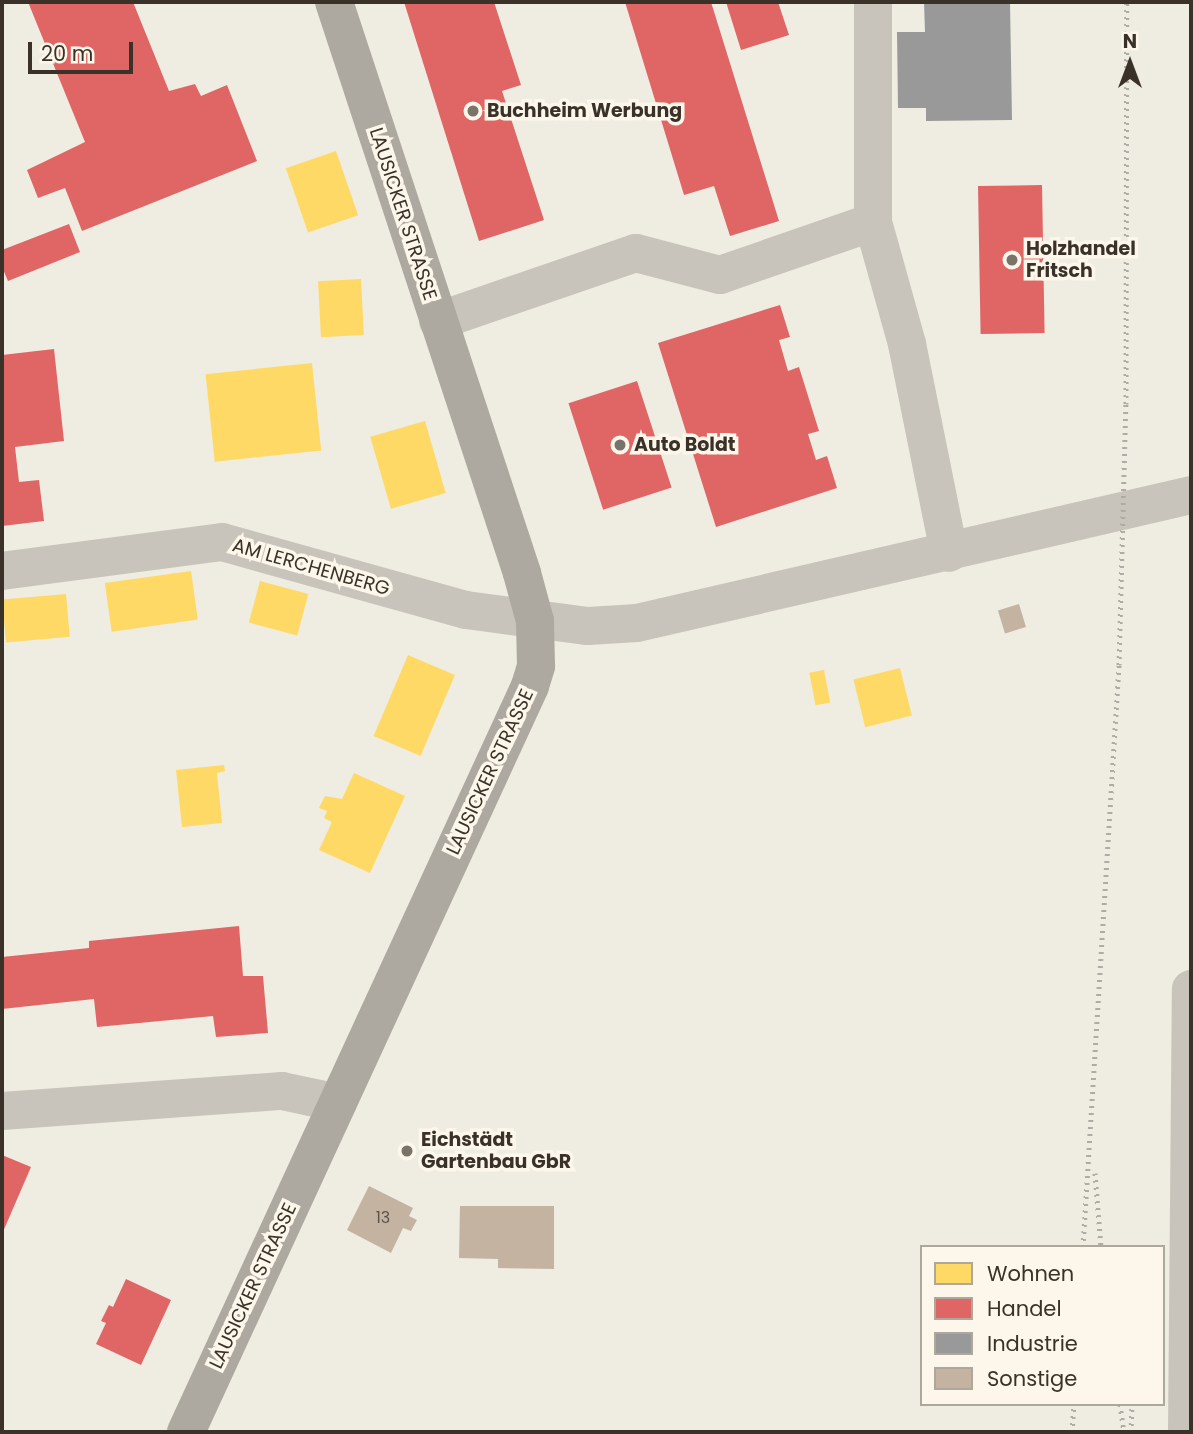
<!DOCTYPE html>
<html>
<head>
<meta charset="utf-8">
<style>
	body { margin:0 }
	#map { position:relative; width:1193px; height:1434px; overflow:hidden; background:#efece2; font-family:Poppins,sans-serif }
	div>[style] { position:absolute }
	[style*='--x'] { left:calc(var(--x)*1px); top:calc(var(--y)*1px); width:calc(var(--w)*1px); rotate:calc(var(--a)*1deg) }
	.homes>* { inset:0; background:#ffd966; transform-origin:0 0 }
	.shops>* { inset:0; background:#e06666; transform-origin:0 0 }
	.industry>* { inset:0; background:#999 }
	.building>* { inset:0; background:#c5b3a2; transform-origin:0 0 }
	.minor>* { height:38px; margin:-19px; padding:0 19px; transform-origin:19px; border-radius:19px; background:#c9c4bb }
	.major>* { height:38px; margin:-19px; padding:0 19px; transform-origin:19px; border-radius:19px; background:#aea9a0 }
	.rail>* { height:5px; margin-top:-2.5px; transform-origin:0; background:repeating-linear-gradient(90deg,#b0aca5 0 2px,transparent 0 7px) }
	.dots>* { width:19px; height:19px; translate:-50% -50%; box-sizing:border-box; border:4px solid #fcf7ea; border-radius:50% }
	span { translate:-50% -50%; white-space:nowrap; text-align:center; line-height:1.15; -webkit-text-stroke:7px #fcf7ea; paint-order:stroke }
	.number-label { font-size:16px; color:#5d5246 }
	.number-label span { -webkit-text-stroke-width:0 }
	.poi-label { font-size:19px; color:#3a3228; font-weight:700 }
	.left { translate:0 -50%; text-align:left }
	.street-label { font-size:19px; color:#3a3228 }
	.frame { position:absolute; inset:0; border:4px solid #3a3228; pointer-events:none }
	.legend { position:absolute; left:920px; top:1245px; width:245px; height:161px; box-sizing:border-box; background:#fcf7ea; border:2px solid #aea89c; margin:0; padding:9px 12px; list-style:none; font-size:21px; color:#3a3228 }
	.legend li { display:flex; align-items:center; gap:14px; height:35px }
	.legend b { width:35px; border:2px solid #aea89c }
	.north { position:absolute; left:1095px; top:28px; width:70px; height:70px; -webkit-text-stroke:5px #fcf7ea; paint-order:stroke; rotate:0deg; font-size:19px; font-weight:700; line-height:28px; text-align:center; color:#3a3228 }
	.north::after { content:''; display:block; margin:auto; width:24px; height:32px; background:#3a3228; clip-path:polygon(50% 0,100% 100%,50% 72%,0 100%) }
	.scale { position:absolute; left:28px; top:42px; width:105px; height:32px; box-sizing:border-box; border:4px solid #3a3228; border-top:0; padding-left:9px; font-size:21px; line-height:24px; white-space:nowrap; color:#3a3228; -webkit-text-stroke:5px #fcf7ea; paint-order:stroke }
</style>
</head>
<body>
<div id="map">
	<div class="homes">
		<i style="left:336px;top:151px;width:68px;height:53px;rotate:71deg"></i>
		<i style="left:361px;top:279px;width:56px;height:43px;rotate:87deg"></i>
		<i style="left:312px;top:363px;width:88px;height:107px;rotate:84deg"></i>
		<i style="left:425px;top:421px;width:75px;height:57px;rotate:74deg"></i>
		<i style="left:191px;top:571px;width:49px;height:87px;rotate:82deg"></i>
		<i style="left:260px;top:581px;width:50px;height:43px;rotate:15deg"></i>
		<i style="left:66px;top:594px;width:43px;height:64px;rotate:85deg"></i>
		<i style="left:408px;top:655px;width:51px;height:88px;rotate:23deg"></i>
		<i style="left:900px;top:668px;width:49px;height:48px;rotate:76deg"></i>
		<i style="left:824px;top:670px;width:33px;height:15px;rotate:79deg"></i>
		<i style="clip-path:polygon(224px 765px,225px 771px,217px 773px,222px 823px,182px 827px,176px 770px)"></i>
		<i style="clip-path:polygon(354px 773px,405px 796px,370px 873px,319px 850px,332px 822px,324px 818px,327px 811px,319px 808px,325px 796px,342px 799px)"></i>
	</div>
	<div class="shops">
		<i style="clip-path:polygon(28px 2px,133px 2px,169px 91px,195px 84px,201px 96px,227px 85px,257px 161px,82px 231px,65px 188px,38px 198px,27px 170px,85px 142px)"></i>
		<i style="clip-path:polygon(404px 2px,494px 2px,521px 85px,502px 91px,544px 220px,479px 241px)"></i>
		<i style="clip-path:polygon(625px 2px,711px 2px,779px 221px,730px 236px,714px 186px,684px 195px)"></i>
		<i style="clip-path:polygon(726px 2px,778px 2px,789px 35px,741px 50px)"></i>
		<i style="left:1042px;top:185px;width:148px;height:64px;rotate:89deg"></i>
		<i style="clip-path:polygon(69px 224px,80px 252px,8px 281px,2px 267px,2px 250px)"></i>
		<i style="clip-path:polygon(780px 305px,790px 337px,779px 340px,788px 371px,799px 367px,819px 431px,808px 434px,816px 460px,827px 456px,837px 488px,716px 527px,658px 343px)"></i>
		<i style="clip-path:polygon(54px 349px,64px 441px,15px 447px,19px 482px,39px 480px,44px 521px,2px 526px,2px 355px)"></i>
		<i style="left:637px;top:381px;width:112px;height:72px;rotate:72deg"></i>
		<i style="clip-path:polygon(239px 926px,243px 976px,263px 976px,268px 1033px,216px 1037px,213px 1016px,97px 1027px,94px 999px,2px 1009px,2px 957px,89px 948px,89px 941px)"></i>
		<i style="clip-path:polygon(2px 1155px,31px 1167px,2px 1234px)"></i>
		<i style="clip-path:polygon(126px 1279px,171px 1300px,141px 1365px,96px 1344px,106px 1323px,101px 1321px,109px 1305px,113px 1307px)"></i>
	</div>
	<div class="industry">
		<i style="clip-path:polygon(924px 2px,1010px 2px,1012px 120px,926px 121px,926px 108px,898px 108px,897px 32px,925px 32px)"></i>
	</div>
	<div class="building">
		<i style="left:1019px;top:604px;width:24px;height:22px;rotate:73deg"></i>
		<i style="clip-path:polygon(369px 1186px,413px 1208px,409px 1216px,417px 1220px,411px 1231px,403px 1228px,391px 1253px,347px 1230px)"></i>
		<i style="clip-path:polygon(460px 1206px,554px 1206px,554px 1269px,498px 1268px,498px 1259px,459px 1258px)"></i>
	</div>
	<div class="minor">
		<i style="--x:873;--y:2;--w:220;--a:90"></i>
		<i style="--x:873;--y:222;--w:127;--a:74.4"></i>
		<i style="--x:907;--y:344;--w:213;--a:78.6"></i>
		<i style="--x:438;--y:321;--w:209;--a:-19"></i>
		<i style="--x:636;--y:253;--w:87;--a:14.7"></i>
		<i style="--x:720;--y:275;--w:162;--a:-19.1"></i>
		<i style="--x:2;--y:571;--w:222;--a:-7.5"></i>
		<i style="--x:222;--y:542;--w:253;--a:15.6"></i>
		<i style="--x:466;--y:610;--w:123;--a:7.5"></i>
		<i style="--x:588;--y:626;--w:49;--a:-3.5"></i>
		<i style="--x:637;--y:623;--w:569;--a:-13.01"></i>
		<i style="--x:2;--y:1111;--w:281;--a:-4.1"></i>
		<i style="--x:282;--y:1091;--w:57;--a:12.1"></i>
		<i style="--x:1187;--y:1432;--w:443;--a:-89.5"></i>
	</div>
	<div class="major">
		<i style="--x:186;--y:1432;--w:821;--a:-65.24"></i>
		<i style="--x:530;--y:686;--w:21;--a:-73"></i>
		<i style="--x:536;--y:666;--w:45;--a:-91.3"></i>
		<i style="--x:535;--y:621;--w:50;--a:-105.2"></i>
		<i style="--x:522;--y:573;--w:601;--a:-108.22"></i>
	</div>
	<div class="rail">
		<i style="--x:1095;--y:1173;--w:74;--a:85.4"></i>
		<i style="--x:1083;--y:1247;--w:583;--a:-86.46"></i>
		<i style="--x:1119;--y:665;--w:261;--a:-88.5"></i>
		<i style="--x:1126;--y:404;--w:402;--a:-89.9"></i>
		<i style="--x:1120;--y:1404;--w:28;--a:82"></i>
		<i style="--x:1072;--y:1432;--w:28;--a:-86"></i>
		<i style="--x:1131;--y:1432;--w:28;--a:-88"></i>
	</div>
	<div class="dots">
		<i style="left:473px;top:111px;background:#797369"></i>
		<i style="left:1012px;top:260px;background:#797369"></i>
		<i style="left:620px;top:445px;background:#797369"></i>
		<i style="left:407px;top:1151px;background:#797369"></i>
	</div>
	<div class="number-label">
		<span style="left:383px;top:1218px">13</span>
	</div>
	<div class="poi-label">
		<span class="left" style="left:487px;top:111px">Buchheim Werbung</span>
		<span class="left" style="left:1026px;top:260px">Holzhandel<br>Fritsch</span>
		<span class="left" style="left:634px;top:445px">Auto Boldt</span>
		<span class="left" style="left:421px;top:1151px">Eichstädt<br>Gartenbau GbR</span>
	</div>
	<div class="street-label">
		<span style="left:403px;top:214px;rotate:72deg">LAUSICKER STRASSE</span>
		<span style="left:311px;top:567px;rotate:16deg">AM LERCHENBERG</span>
		<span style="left:490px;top:772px;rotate:-65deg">LAUSICKER STRASSE</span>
		<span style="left:253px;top:1286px;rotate:-65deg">LAUSICKER STRASSE</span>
	</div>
	<div class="frame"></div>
	<ul class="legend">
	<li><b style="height:19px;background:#ffd966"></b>Wohnen</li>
	<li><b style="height:19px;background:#e06666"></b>Handel</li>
	<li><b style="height:19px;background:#999"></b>Industrie</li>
	<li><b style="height:19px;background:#c5b3a2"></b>Sonstige</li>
	</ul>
	<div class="north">N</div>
	<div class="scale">20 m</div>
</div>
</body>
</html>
